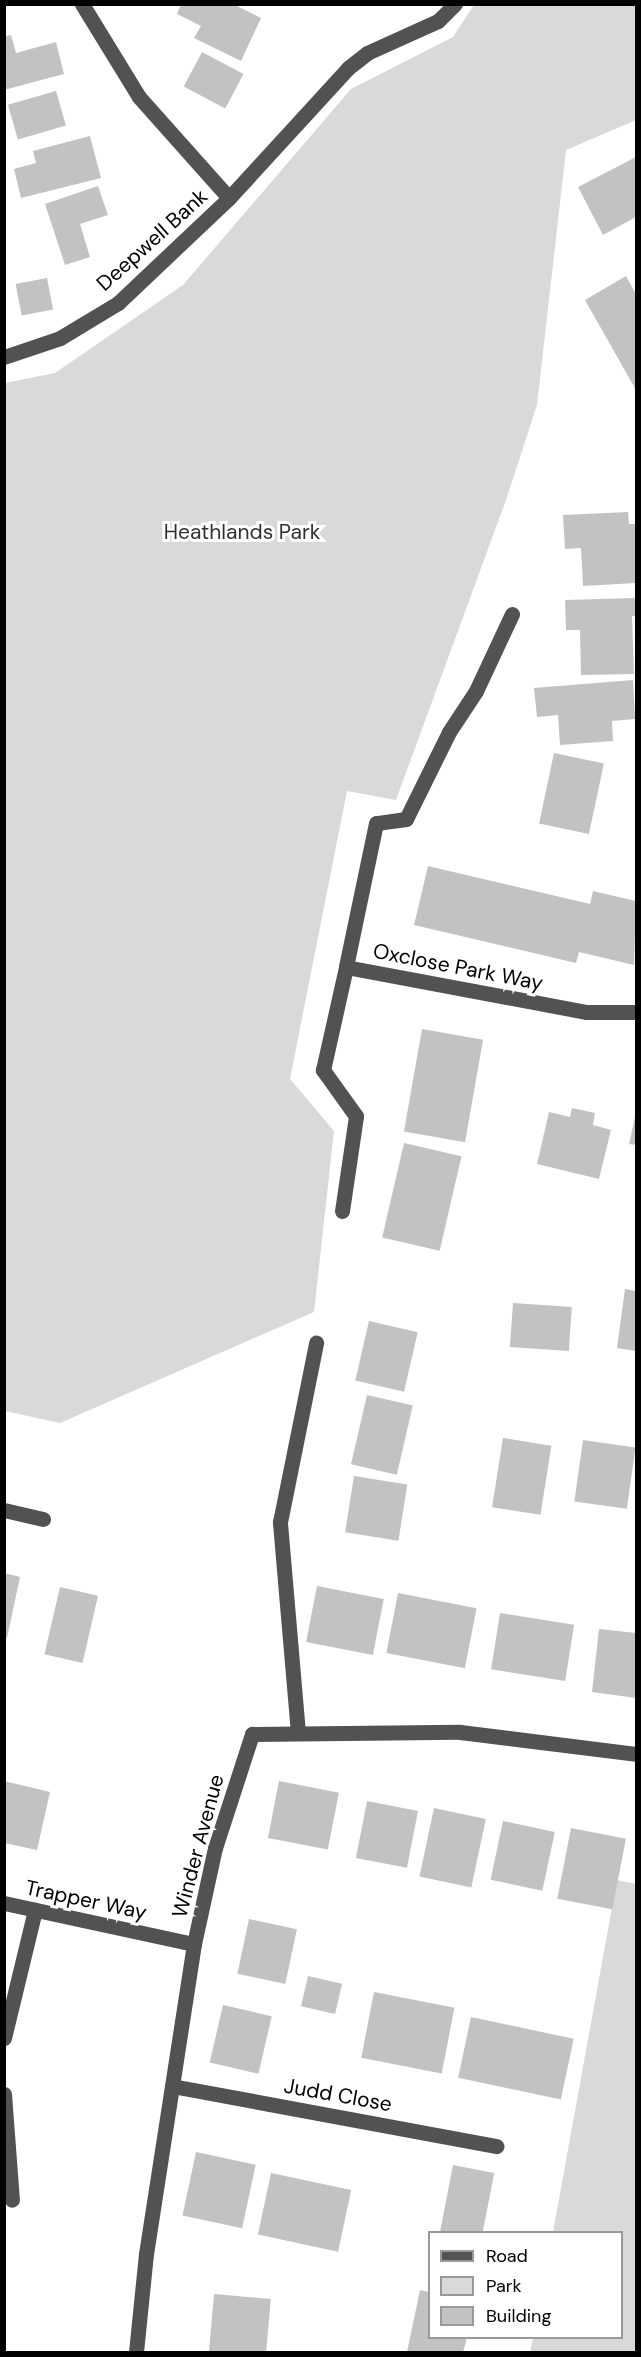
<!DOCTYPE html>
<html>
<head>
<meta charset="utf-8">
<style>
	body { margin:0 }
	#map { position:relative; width:641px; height:2357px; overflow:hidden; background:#fff; font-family:"DM Sans",sans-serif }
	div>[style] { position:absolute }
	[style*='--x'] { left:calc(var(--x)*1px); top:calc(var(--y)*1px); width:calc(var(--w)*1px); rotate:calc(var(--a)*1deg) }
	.green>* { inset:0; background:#d9d9d9 }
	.building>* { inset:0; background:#c2c2c2; transform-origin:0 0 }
	.minor>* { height:15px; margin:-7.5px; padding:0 7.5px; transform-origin:7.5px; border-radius:7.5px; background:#525252 }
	span { translate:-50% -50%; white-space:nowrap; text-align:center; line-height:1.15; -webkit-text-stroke:6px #fff; paint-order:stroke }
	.street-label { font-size:21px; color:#000 }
	.park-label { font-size:21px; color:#303030 }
	.frame { position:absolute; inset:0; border:6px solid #000; pointer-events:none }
	.legend { position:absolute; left:428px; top:2231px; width:195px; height:108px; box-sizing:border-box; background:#fff; border:2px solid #999; margin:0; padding:8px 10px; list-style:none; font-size:18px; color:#000 }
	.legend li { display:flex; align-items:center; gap:12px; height:30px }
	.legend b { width:30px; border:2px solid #999 }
</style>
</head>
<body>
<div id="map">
	<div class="green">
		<i style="clip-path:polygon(474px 5px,636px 5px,636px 120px,566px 150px,537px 405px,506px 500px,396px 800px,347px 791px,290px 1079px,334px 1131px,314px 1312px,60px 1423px,5px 1411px,5px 383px,55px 373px,183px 285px,351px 89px,453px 37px)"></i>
		<i style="clip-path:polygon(617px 1880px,636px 1884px,636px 2352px,530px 2352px,533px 2338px,622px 2338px,622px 2232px,553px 2232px)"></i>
	</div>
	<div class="building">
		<i style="clip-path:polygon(181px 4px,233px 4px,261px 18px,241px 61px,194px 38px,201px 26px,177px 14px)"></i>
		<i style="clip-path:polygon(11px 35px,16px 53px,56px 42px,64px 74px,4px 90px,4px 37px)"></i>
		<i style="left:202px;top:52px;width:47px;height:39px;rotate:28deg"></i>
		<i style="left:56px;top:91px;width:36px;height:50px;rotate:74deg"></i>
		<i style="clip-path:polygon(90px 136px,101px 178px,21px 198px,14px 169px,36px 163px,33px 151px)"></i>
		<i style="clip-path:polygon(636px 157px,636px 217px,603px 235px,578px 187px)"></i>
		<i style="clip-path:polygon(98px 186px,108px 215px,80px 224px,90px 257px,65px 265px,45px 204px)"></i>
		<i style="clip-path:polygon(626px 276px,636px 294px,636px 390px,585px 300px)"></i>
		<i style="left:47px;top:278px;width:32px;height:32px;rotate:79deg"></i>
		<i style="clip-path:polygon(628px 512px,629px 524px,636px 524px,636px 583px,583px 586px,581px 548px,565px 549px,563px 515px)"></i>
		<i style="clip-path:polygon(636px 598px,636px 616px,632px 616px,634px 674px,581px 675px,580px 630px,566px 630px,565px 600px)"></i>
		<i style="clip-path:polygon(633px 680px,635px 719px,612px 721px,613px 741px,560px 745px,558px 715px,537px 717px,534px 688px)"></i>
		<i style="left:554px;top:753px;width:51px;height:72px;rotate:12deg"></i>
		<i style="clip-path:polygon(428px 866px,590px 904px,593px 891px,636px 901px,634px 965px,579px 952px,576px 963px,414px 925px)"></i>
		<i style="left:422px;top:1029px;width:62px;height:104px;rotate:10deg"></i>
		<i style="clip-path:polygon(572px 1108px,595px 1113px,593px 1125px,611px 1130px,599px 1179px,537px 1164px,549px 1112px,570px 1117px)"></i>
		<i style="clip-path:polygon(636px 1112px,636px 1145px,629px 1144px)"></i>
		<i style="left:404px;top:1143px;width:59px;height:97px;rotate:13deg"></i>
		<i style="clip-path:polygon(625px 1289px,636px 1291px,636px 1351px,617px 1348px)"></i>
		<i style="left:513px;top:1303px;width:59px;height:44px;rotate:4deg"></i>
		<i style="left:369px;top:1321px;width:50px;height:61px;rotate:13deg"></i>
		<i style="left:367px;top:1395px;width:47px;height:71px;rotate:13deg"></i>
		<i style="left:503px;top:1438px;width:49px;height:70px;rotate:9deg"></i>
		<i style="left:583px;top:1440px;width:53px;height:62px;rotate:8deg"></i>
		<i style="left:354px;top:1476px;width:54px;height:57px;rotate:9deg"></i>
		<i style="clip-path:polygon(4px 1573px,20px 1577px,7px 1638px,4px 1637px)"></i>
		<i style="left:317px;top:1586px;width:68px;height:57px;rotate:11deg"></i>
		<i style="left:60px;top:1587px;width:39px;height:69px;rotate:13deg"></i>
		<i style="left:398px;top:1593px;width:80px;height:61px;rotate:11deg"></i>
		<i style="left:500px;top:1613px;width:75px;height:57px;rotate:9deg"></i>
		<i style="clip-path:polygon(599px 1629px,636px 1633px,636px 1698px,592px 1692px)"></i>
		<i style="clip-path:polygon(4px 1781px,50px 1792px,37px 1850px,4px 1843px)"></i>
		<i style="left:279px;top:1781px;width:61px;height:58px;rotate:11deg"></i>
		<i style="left:367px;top:1801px;width:52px;height:58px;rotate:11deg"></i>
		<i style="left:434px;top:1808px;width:53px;height:70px;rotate:12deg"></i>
		<i style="left:503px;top:1821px;width:53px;height:60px;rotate:12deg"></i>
		<i style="left:571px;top:1828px;width:56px;height:72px;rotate:11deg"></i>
		<i style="left:249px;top:1919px;width:49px;height:56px;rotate:12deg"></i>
		<i style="left:308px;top:1976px;width:35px;height:31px;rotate:13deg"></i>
		<i style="left:374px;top:1992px;width:82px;height:67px;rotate:11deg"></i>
		<i style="left:223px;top:2005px;width:50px;height:59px;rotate:13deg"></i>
		<i style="left:471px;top:2017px;width:105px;height:62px;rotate:12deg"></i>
		<i style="left:196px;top:2152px;width:61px;height:65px;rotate:12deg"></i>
		<i style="left:453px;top:2165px;width:42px;height:68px;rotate:11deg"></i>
		<i style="left:271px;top:2173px;width:82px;height:63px;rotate:12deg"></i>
		<i style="clip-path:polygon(420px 2290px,429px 2292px,429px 2337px,467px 2338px,463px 2352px,407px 2352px)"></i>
		<i style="left:214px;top:2294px;width:57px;height:58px;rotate:5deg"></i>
	</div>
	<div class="minor">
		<i style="--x:82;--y:4;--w:109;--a:58.5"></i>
		<i style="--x:139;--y:97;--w:135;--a:48.3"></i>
		<i style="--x:4;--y:357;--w:59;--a:-18.7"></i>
		<i style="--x:60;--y:338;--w:68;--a:-31.1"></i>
		<i style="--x:118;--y:303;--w:153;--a:-43.4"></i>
		<i style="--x:229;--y:198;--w:176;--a:-47.5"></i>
		<i style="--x:348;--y:68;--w:24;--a:-38"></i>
		<i style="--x:367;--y:53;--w:78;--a:-24.3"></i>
		<i style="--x:438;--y:21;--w:24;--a:-45"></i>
		<i style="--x:512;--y:614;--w:85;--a:115.1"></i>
		<i style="--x:476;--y:691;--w:49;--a:123.4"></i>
		<i style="--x:449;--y:732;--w:97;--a:116.3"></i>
		<i style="--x:406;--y:819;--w:30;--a:172"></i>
		<i style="--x:376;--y:823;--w:147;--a:101.8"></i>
		<i style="--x:346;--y:967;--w:245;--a:10.6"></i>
		<i style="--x:587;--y:1012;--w:49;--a:0"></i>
		<i style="--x:342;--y:1211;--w:96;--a:-81.6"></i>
		<i style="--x:356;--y:1116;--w:57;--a:-125.7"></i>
		<i style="--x:323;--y:1070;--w:106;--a:-77.4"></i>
		<i style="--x:4;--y:1510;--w:40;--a:13"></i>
		<i style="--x:298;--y:1733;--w:212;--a:-94.9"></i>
		<i style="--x:280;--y:1522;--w:183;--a:-78.6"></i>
		<i style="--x:4;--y:1903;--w:194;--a:12.2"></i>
		<i style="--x:4;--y:2038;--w:132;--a:-76.4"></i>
		<i style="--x:172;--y:2086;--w:330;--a:10.5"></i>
		<i style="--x:4;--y:2094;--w:106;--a:85.7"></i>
		<i style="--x:136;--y:2352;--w:99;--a:-84.2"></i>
		<i style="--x:146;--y:2254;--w:314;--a:-81.2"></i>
		<i style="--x:194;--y:1944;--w:98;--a:-77.7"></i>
		<i style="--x:215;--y:1848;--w:120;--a:-72"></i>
		<i style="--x:252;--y:1734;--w:208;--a:-0.6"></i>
		<i style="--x:460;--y:1732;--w:177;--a:7.1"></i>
	</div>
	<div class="street-label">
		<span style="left:152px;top:240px;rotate:-42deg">Deepwell Bank</span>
		<span style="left:458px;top:967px;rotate:11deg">Oxclose Park Way</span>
		<span style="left:198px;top:1846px;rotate:-75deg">Winder Avenue</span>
		<span style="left:86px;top:1900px;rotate:12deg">Trapper Way</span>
		<span style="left:338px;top:2095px;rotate:10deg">Judd Close</span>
	</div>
	<div class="park-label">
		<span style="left:242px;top:532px">Heathlands Park</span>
	</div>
	<div class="frame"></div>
	<ul class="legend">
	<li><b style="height:8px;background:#525252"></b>Road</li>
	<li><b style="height:16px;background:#d9d9d9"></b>Park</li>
	<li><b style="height:16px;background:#c2c2c2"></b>Building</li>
	</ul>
</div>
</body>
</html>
